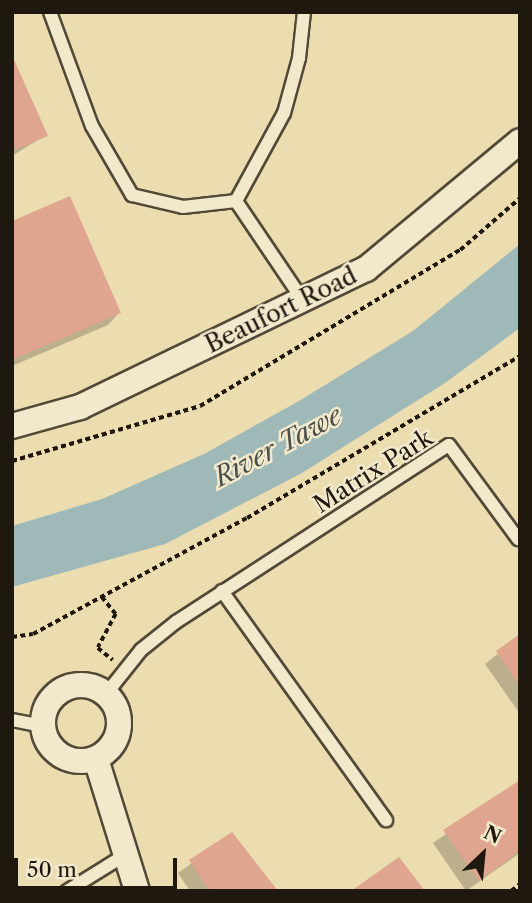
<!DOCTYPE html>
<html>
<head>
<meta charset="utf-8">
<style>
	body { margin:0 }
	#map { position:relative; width:532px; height:903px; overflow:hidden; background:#ebddb0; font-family:"Libre Caslon Text",serif }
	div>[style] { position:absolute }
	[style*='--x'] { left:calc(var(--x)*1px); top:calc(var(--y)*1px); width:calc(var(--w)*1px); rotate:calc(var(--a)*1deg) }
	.water>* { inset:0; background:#9fb8b8 }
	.shadow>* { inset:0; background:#0003 }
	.building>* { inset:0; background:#e0a58f }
	.path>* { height:3.5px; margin-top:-1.75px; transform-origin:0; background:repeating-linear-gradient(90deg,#1f180f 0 5px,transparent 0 8.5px) }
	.roads { filter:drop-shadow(2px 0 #524937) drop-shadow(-2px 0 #524937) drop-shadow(0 2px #524937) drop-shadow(0 -2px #524937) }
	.lane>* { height:12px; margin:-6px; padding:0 6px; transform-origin:6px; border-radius:6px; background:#f2e9cc }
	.street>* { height:24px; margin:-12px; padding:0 12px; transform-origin:12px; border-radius:12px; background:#f2e9cc }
	.street>.ring { margin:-12px; padding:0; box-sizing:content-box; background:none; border:24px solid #f2e9cc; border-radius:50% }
	span { translate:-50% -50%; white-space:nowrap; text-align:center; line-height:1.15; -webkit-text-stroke:5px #f2e9cc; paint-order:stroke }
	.street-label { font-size:24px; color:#1f180f }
	.water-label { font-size:26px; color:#4c504a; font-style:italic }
	.frame { position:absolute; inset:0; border:14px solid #1f180f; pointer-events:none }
	.north { position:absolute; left:448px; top:819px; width:70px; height:70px; -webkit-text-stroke:5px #f2e9cc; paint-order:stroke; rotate:26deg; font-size:19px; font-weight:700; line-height:28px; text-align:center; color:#1f180f }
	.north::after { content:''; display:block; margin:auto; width:24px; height:32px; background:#1f180f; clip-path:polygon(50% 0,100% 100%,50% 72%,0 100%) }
	.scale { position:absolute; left:14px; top:858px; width:163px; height:32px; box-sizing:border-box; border:4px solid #1f180f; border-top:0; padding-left:9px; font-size:21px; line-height:24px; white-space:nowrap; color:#1f180f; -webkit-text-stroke:5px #f2e9cc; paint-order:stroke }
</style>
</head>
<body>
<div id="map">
	<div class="water">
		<i style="clip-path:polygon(520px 244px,520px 328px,445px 383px,302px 473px,165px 544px,12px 587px,12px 526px,102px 499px,204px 454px,299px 401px,413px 331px)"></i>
	</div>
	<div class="shadow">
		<i style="clip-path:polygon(12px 58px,46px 135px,12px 156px)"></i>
		<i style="clip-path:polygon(12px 223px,119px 313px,108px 325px,12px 366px)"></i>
		<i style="clip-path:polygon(520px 636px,520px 714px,485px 664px)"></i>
		<i style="clip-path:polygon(520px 782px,520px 853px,466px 891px,433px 843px)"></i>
		<i style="clip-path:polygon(232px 834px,276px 891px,190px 891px,178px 873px)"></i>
	</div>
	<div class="building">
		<i style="clip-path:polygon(12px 55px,48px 136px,12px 151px)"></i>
		<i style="clip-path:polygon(70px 196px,121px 313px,12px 360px,12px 221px)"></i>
		<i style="clip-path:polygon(520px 634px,520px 686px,496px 651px)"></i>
		<i style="clip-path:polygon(520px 780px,520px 851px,479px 881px,443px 830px)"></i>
		<i style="clip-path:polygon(232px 832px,278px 891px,210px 891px,189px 860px)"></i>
		<i style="clip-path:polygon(399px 857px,425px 891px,351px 891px)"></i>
	</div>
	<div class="path">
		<i style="--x:12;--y:461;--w:196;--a:-16.3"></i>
		<i style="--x:200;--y:406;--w:303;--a:-31"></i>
		<i style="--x:460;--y:250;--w:79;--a:-40.9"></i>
		<i style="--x:102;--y:597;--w:22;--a:51"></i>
		<i style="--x:116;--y:614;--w:38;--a:118"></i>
		<i style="--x:98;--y:648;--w:19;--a:39"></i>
		<i style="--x:12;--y:637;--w:21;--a:-8"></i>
		<i style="--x:33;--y:634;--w:243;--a:-28.5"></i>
		<i style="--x:247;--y:518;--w:317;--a:-30.7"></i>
		<i style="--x:511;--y:891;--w:11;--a:-38"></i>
	</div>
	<div class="roads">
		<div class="lane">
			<i style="--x:50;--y:12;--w:121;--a:69.8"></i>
			<i style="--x:92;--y:126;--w:80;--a:59.9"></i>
			<i style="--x:132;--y:195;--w:52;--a:13.2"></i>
			<i style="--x:183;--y:207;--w:53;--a:-6.5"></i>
			<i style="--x:236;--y:201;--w:100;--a:-61.4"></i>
			<i style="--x:284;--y:113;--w:57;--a:-74.7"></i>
			<i style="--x:299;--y:58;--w:46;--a:-83.8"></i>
			<i style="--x:236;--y:201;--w:118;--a:56"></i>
			<i style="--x:222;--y:591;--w:282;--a:54.4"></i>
			<i style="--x:106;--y:694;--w:56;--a:-51.5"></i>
			<i style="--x:141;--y:650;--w:45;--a:-38.7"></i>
			<i style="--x:176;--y:622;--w:325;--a:-33"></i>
			<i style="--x:449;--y:445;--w:117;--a:53.7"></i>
			<i style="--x:12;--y:720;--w:32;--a:11"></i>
			<i style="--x:67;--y:891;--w:68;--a:-31.8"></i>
		</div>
		<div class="street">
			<i style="--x:12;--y:426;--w:71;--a:-15.6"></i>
			<i style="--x:80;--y:407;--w:318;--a:-25.8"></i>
			<i style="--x:366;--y:269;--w:200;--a:-39.7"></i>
			<i class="ring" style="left:43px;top:685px;width:52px;height:52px"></i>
			<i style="--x:96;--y:759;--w:138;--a:72.7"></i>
		</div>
	</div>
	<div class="street-label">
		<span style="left:281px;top:310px;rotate:-26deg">Beaufort Road</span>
		<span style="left:373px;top:471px;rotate:-32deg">Matrix Park</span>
	</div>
	<div class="water-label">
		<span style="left:278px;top:447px;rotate:-28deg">River Tawe</span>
	</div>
	<div class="frame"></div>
	<div class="north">N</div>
	<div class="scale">50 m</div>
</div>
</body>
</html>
